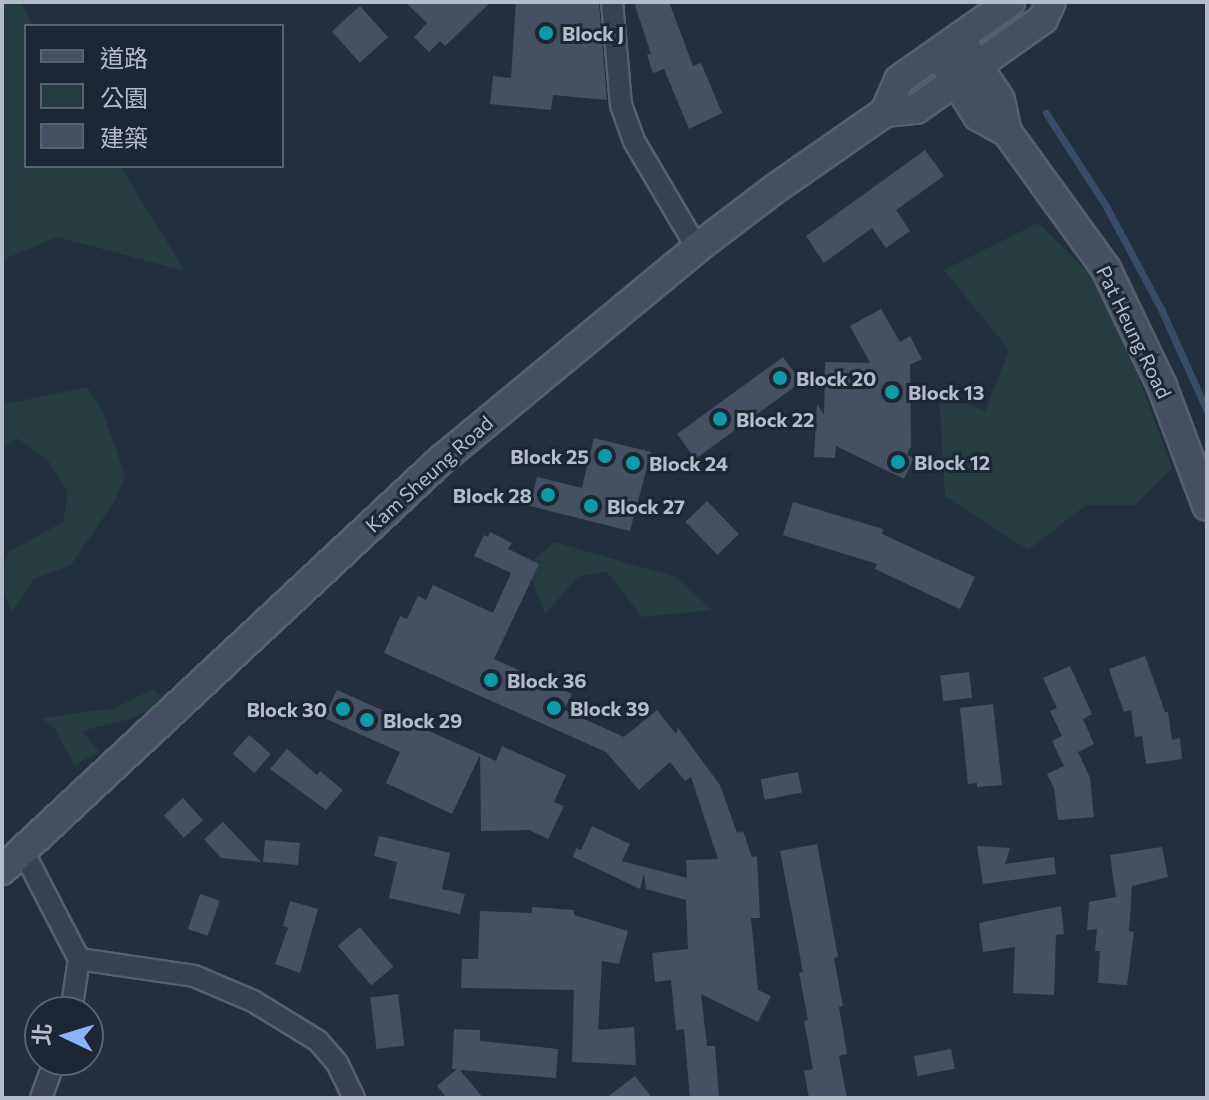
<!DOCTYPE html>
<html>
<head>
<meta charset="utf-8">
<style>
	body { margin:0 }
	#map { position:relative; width:1209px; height:1100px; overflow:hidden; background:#242f3e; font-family:Commissioner,"Noto Sans TC",sans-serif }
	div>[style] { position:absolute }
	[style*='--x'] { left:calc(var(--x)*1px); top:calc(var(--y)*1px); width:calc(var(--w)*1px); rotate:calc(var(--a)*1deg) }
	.green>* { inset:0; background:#263c3f }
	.stream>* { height:7px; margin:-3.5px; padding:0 3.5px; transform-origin:3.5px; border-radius:3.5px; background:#394c67 }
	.building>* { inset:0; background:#455162; transform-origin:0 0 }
	.roads { filter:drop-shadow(2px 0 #565f6c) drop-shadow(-2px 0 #565f6c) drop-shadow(0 2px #565f6c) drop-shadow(0 -2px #565f6c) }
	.minor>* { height:20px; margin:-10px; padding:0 10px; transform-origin:10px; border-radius:10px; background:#38414e }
	.secondary>* { height:28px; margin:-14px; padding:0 14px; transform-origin:14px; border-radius:14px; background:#465061 }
	.dots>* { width:22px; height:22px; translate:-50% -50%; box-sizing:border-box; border:4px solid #1d2633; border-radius:50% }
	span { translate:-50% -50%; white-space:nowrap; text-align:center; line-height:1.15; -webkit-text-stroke:6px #1d2633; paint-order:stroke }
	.poi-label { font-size:20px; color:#b4bcc9; font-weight:700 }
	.left { translate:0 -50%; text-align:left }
	.right { translate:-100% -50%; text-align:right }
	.street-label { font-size:20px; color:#b4bcc9 }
	.frame { position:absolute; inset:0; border:4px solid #b4bcc9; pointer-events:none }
	.legend { position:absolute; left:24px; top:24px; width:260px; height:144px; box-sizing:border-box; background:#1d2633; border:2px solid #59626f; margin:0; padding:10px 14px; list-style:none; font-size:24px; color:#b4bcc9 }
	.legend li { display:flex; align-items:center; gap:16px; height:40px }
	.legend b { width:40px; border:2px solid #59626f }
	.north { position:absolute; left:24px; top:996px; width:80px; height:80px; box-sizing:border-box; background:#1d2633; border:2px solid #59626f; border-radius:50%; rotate:274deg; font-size:22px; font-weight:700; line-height:32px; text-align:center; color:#b4bcc9 }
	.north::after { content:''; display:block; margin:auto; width:28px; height:36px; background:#8ab4f8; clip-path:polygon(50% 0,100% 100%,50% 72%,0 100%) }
</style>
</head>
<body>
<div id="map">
	<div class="green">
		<i style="clip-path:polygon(2px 2px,21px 2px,33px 26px,26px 26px,26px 166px,120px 166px,185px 271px,57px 237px,2px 260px)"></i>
		<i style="clip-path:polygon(1038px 223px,1106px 290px,1172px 468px,1135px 505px,1086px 505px,1028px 550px,945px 496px,939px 390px,985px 411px,1009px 350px,944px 270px)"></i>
		<i style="clip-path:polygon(87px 387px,103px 412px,125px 475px,116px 499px,71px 565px,34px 579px,12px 612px,2px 589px,2px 569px,10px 551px,63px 522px,68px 492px,47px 459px,16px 438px,2px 450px,2px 405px)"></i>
		<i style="clip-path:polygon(554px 542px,676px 577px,712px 610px,642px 617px,607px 572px,579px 576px,545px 614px,527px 566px)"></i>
		<i style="clip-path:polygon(153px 689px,168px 702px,130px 719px,82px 731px,99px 752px,74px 765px,55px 729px,42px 718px,115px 708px)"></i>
	</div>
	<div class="stream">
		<i style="--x:1046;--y:113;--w:111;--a:57.2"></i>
		<i style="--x:1106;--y:206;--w:117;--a:61.9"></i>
		<i style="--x:1161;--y:309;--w:112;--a:65.7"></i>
	</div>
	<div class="building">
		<i style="clip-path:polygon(405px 2px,491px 2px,445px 46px,440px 41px,429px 52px,414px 37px,427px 23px)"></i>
		<i style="clip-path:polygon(516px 2px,599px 3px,607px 100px,553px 95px,551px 110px,490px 104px,493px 76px,511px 78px)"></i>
		<i style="clip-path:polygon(634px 2px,669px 2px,693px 66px,701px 63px,722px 113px,689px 129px,664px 69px,653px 73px,647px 55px,651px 54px)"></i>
		<i style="left:360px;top:6px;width:42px;height:38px;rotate:48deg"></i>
		<i style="clip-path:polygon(925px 150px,944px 176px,896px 210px,910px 231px,886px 248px,872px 228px,824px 263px,806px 236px)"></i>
		<i style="clip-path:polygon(881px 309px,900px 342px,910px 336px,922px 359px,910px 365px,911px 446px,907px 455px,914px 458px,904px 479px,836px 446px,835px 458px,814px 457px,817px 404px,824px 415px,825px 362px,870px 363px,850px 326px)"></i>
		<i style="left:783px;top:357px;width:31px;height:131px;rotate:54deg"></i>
		<i style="clip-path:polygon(594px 438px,651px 452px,630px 531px,530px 506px,537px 477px,582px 488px)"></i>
		<i style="left:707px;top:501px;width:46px;height:30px;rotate:46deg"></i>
		<i style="clip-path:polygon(793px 502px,883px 529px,882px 534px,975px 577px,960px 609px,875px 569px,877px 564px,783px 535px)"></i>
		<i style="clip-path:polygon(490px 532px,512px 543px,508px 549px,539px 564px,494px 659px,572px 694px,564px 710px,624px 737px,657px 710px,676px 734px,678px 728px,720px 785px,737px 833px,743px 831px,752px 857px,757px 856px,760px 918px,751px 918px,758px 990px,771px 996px,758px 1022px,701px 994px,707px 1046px,715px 1046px,719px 1098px,690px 1098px,684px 1029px,676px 1030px,671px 980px,655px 982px,652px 953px,688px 949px,686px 900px,646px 889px,644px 873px,640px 889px,573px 857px,576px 848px,581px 850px,592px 826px,630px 844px,622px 861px,687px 878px,686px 860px,718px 859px,691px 777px,685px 781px,670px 762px,639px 790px,606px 752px,384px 653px,400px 616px,407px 619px,418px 596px,426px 600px,433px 585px,493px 613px,511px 573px,474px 556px,484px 535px,488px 537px)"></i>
		<i style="clip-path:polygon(1145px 656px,1165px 712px,1168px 712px,1172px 740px,1180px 738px,1182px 759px,1146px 764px,1142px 736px,1135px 737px,1131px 710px,1124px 712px,1120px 701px,1109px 669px)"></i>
		<i style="clip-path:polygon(1070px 666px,1092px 714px,1083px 719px,1094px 744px,1078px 752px,1090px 778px,1094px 817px,1058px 820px,1054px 788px,1047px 774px,1064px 766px,1052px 741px,1062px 736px,1050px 711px,1057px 708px,1043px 678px)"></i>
		<i style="left:969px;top:672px;width:26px;height:29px;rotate:83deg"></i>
		<i style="clip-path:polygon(337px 690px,496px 761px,502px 746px,566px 775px,554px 802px,564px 806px,548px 839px,529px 830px,481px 831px,480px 755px,452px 814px,386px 783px,400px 752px,324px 718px)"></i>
		<i style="clip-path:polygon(993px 704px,1002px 785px,977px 787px,977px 783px,968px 784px,960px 708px)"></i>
		<i style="left:249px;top:735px;width:29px;height:25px;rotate:41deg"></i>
		<i style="clip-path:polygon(287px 749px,317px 775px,320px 771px,343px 790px,326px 810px,270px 769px)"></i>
		<i style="left:798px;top:772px;width:21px;height:38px;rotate:79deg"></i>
		<i style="left:183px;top:798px;width:30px;height:26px;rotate:48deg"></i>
		<i style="clip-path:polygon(223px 822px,261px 862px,221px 858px,204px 839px)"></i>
		<i style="clip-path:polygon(379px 836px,450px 853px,442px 889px,465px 894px,460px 914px,389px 898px,397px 862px,374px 856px)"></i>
		<i style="left:265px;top:840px;width:35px;height:22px;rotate:5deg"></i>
		<i style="clip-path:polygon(817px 844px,838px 957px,834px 958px,843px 1006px,839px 1007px,847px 1054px,839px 1056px,847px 1098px,809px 1098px,804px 1071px,813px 1069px,804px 1021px,808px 1020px,799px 973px,803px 972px,780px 851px)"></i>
		<i style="clip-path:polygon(977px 846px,1010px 848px,1005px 864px,1054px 857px,1056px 874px,983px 884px)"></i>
		<i style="clip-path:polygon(1162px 847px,1168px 877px,1132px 886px,1129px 931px,1134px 932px,1127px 985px,1098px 983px,1100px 951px,1095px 951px,1097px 929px,1087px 930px,1089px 902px,1116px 897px,1110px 855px)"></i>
		<i style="left:200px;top:894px;width:21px;height:37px;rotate:19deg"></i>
		<i style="clip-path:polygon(290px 901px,318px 909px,300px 973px,275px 964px,288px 928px,283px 926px)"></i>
		<i style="clip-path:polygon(1061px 906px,1064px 934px,1056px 935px,1054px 995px,1013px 993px,1015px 947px,983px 952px,979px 923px)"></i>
		<i style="clip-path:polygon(532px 907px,574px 910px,574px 915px,628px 931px,619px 964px,602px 961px,598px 1030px,634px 1027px,636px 1065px,572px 1062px,574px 990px,461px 988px,462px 959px,478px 959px,480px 911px,532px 913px)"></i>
		<i style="left:360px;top:927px;width:52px;height:29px;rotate:50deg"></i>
		<i style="left:398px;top:994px;width:52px;height:28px;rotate:83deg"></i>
		<i style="clip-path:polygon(454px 1029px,480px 1030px,480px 1041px,558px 1049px,556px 1078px,460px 1070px,483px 1098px,447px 1098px,437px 1086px,457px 1069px,452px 1069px)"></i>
		<i style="left:951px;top:1049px;width:20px;height:38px;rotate:79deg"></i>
		<i style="clip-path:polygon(635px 1076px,652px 1098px,606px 1098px)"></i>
	</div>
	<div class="roads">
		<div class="minor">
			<i style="--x:612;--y:2;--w:103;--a:85"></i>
			<i style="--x:621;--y:105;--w:38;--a:70"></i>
			<i style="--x:634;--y:141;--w:124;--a:59.5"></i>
			<i style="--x:23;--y:851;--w:122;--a:62.6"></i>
			<i style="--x:79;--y:959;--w:116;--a:8.4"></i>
			<i style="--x:194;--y:976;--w:64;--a:23"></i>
			<i style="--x:253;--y:1001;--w:76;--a:31.6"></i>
			<i style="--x:318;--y:1041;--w:29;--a:49"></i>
			<i style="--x:337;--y:1063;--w:39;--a:64"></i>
			<i style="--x:71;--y:1012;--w:54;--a:-81.4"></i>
			<i style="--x:41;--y:1098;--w:40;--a:-69.8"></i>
		</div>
		<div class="secondary">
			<i style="--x:959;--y:38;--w:74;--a:56.5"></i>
			<i style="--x:1000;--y:100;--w:33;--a:78"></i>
			<i style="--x:1007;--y:132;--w:169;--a:54.1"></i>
			<i style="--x:1106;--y:269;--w:130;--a:64.4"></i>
			<i style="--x:1162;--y:386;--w:128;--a:69.4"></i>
			<i style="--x:947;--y:67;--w:58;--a:57.7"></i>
			<i style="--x:978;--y:116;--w:33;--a:29"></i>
			<i style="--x:885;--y:112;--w:35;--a:-66"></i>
			<i style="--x:899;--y:80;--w:136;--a:-35.1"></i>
			<i style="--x:2;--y:870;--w:601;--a:-43.04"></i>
			<i style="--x:441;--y:460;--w:332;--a:-39.6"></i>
			<i style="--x:697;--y:248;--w:99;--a:-37.2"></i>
			<i style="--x:776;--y:188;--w:133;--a:-34.9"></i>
			<i style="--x:885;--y:112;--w:31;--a:-6"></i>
			<i style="--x:916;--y:109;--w:156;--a:-35.3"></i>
			<i style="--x:1043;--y:19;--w:19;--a:-65"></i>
		</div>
	</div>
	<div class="dots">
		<i style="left:546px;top:33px;background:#0f9aa8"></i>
		<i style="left:780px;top:378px;background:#0f9aa8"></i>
		<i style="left:892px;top:392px;background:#0f9aa8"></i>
		<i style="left:720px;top:419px;background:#0f9aa8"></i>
		<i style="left:605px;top:456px;background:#0f9aa8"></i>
		<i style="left:898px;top:462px;background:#0f9aa8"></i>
		<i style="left:633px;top:463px;background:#0f9aa8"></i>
		<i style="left:548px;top:495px;background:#0f9aa8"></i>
		<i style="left:591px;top:506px;background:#0f9aa8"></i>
		<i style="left:491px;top:680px;background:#0f9aa8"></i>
		<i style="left:554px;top:708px;background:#0f9aa8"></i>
		<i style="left:343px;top:709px;background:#0f9aa8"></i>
		<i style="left:367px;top:720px;background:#0f9aa8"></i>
	</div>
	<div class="poi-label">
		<span class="left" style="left:562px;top:33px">Block J</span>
		<span class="left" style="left:796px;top:378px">Block 20</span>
		<span class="left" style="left:908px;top:392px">Block 13</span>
		<span class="left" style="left:736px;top:419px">Block 22</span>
		<span class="right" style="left:589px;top:456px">Block 25</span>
		<span class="left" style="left:914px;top:462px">Block 12</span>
		<span class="left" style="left:649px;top:463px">Block 24</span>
		<span class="right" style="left:532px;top:495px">Block 28</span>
		<span class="left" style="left:607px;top:506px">Block 27</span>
		<span class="left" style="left:507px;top:680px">Block 36</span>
		<span class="left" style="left:570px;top:708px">Block 39</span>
		<span class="right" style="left:327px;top:709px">Block 30</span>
		<span class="left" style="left:383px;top:720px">Block 29</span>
	</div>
	<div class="street-label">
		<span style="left:1134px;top:332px;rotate:64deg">Pat Heung Road</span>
		<span style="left:429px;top:474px;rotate:-42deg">Kam Sheung Road</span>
	</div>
	<div class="frame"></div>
	<ul class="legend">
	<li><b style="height:10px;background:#465061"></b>道路</li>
	<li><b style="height:22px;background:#263c3f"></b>公園</li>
	<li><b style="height:22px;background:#455162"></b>建築</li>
	</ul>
	<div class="north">北</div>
</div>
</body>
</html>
